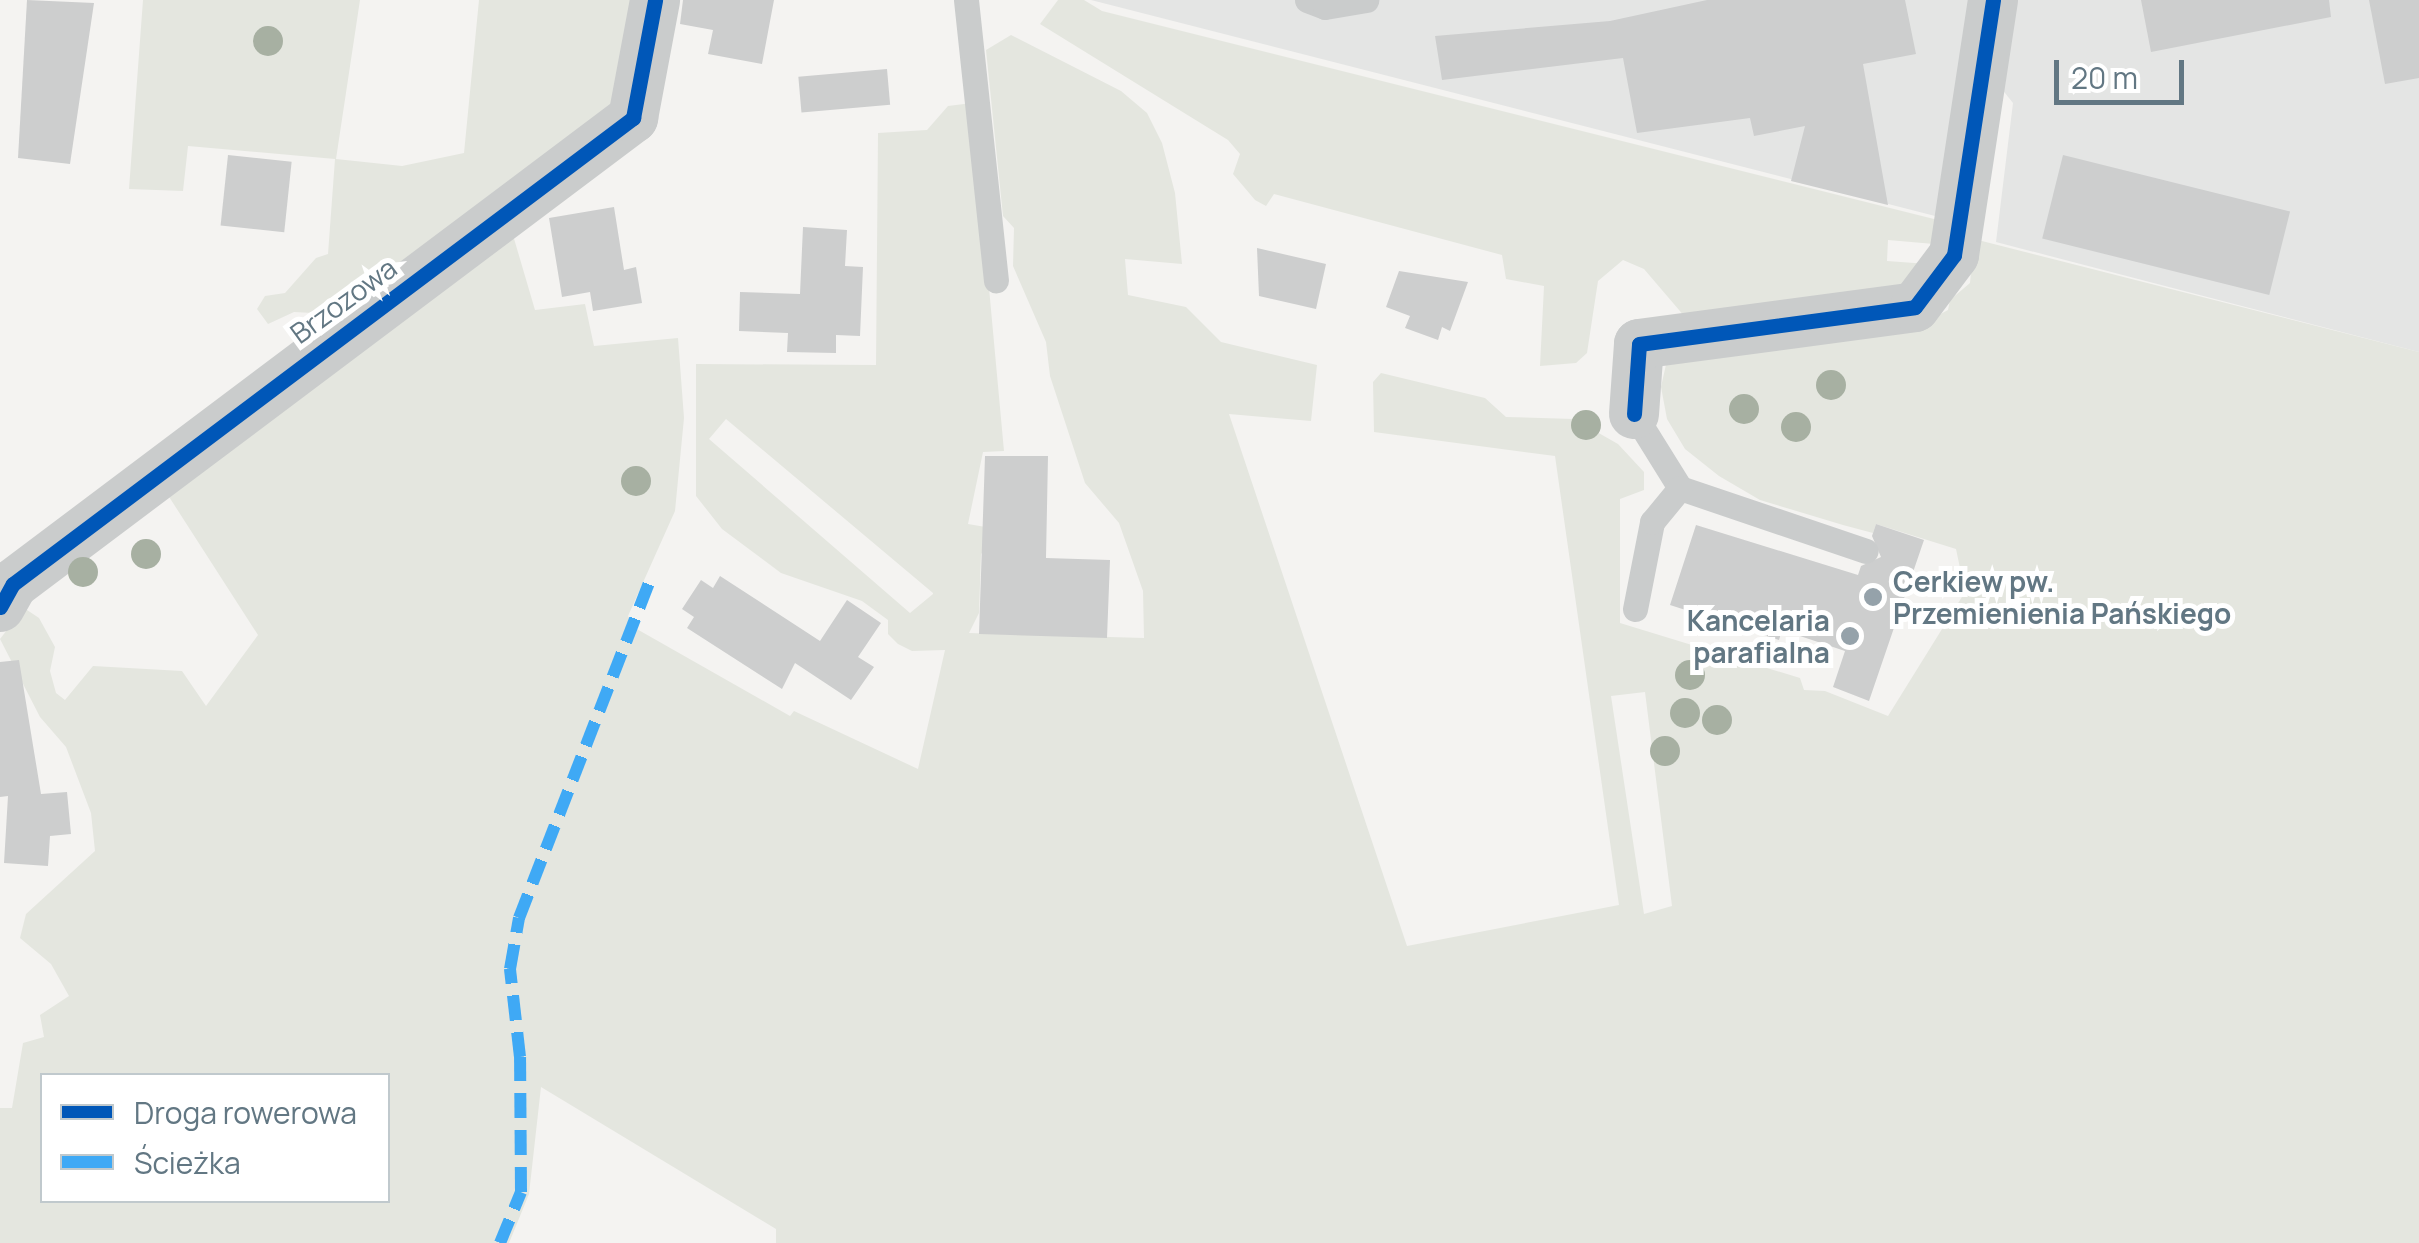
<!DOCTYPE html>
<html>
<head>
<meta charset="utf-8">
<style>
	body { margin:0 }
	#map { position:relative; width:2419px; height:1243px; overflow:hidden; background:#f4f3f1; font-family:Manrope,sans-serif }
	div>[style] { position:absolute }
	[style*='--x'] { left:calc(var(--x)*1px); top:calc(var(--y)*1px); width:calc(var(--w)*1px); rotate:calc(var(--a)*1deg) }
	.built>* { inset:0; background:#e4e5e4 }
	.green>* { inset:0; background:#e4e6df }
	.building>* { inset:0; background:#cdcece; transform-origin:0 0 }
	.service>* { height:25px; margin:-12.5px; padding:0 12.5px; transform-origin:12.5px; border-radius:12.5px; background:#cacccc }
	.minor>* { height:50px; margin:-25px; padding:0 25px; transform-origin:25px; border-radius:25px; background:#cacccc }
	.quiet>* { height:12px; margin-top:-6px; transform-origin:0; background:repeating-linear-gradient(90deg,#3fa9f5 0 25px,transparent 0 37px) }
	.cycleway>* { height:15px; margin:-7.5px; padding:0 7.5px; transform-origin:7.5px; border-radius:7.5px; background:#0057b8 }
	.trees>* { width:30px; height:30px; margin:-15px; border-radius:50%; background:#a7b0a2 }
	.dots>* { width:28px; height:28px; translate:-50% -50%; box-sizing:border-box; border:5px solid #fff; border-radius:50% }
	span { translate:-50% -50%; white-space:nowrap; text-align:center; line-height:1.15; -webkit-text-stroke:10px #fff; paint-order:stroke }
	.street-label { font-size:28px; color:#627783 }
	.poi-label { font-size:28px; color:#627783; font-weight:700 }
	.left { translate:0 -50%; text-align:left }
	.right { translate:-100% -50%; text-align:right }
	.legend { position:absolute; left:40px; top:1073px; width:350px; height:130px; box-sizing:border-box; background:#fff; border:2px solid #c0c9cd; margin:0; padding:12px 18px; list-style:none; font-size:30px; color:#627783 }
	.legend li { display:flex; align-items:center; gap:20px; height:50px }
	.legend b { width:50px; border:2px solid #c0c9cd }
	.scale { position:absolute; left:2054px; top:60px; width:130px; height:45px; box-sizing:border-box; border:5px solid #627783; border-top:0; padding-left:12px; font-size:30px; line-height:35px; white-space:nowrap; color:#627783; -webkit-text-stroke:8px #fff; paint-order:stroke }
</style>
</head>
<body>
<div id="map">
	<div class="built">
		<i style="clip-path:polygon(1091px 0,1972px 0,1939px 217px)"></i>
		<i style="clip-path:polygon(2005px 0,2419px 0,2419px 352px,1996px 242px,2013px 103px,1993px 78px)"></i>
	</div>
	<div class="green">
		<i style="clip-path:polygon(143px 0,360px 0,336px 159px,402px 166px,464px 153px,479px 0,648px 0,638px 44px,603px 120px,332px 314px,294px 312px,268px 324px,257px 309px,265px 296px,285px 293px,316px 258px,328px 254px,335px 159px,188px 146px,183px 191px,129px 189px)"></i>
		<i style="clip-path:polygon(1058px 0,1084px 0,1102px 11px,1942px 221px,1934px 244px,1888px 240px,1887px 261px,1928px 264px,1909px 288px,1691px 324px,1644px 269px,1623px 260px,1598px 281px,1587px 353px,1576px 363px,1540px 366px,1544px 286px,1506px 279px,1502px 255px,1274px 194px,1266px 206px,1255px 200px,1233px 174px,1240px 154px,1228px 140px,1040px 24px)"></i>
		<i style="clip-path:polygon(evenodd,1011px 35px,1121px 91px,1147px 113px,1162px 143px,1175px 193px,1182px 264px,1125px 259px,1128px 295px,1186px 307px,1221px 342px,1317px 365px,1311px 421px,1229px 414px,1407px 946px,1619px 905px,1555px 456px,1374px 432px,1373px 382px,1381px 373px,1485px 398px,1506px 417px,1574px 419px,1618px 444px,1644px 472px,1644px 490px,1620px 499px,1620px 623px,1800px 678px,1804px 690px,1825px 691px,1888px 716px,1965px 592px,1956px 549px,1876px 524px,1873px 533px,1843px 525px,1760px 500px,1719px 476px,1685px 449px,1667px 419px,1661px 387px,1667px 360px,1924px 323px,1948px 310px,1950px 300px,1970px 283px,1974px 239px,2419px 352px,2419px 1243px,776px 1243px,776px 1229px,541px 1087px,529px 1194px,509px 1243px,0 1243px,0 1108px,12px 1108px,23px 1043px,44px 1037px,40px 1015px,69px 996px,51px 964px,20px 938px,26px 914px,95px 851px,91px 813px,66px 747px,40px 717px,0 639px,24px 608px,39px 618px,55px 647px,50px 671px,56px 693px,65px 700px,93px 666px,182px 671px,206px 706px,258px 635px,164px 489px,510px 225px,535px 310px,585px 304px,594px 346px,678px 338px,684px 418px,675px 511px,628px 616px,635px 628px,790px 716px,794px 711px,918px 769px,945px 650px,912px 651px,898px 644px,888px 634px,888px 620px,862px 601px,781px 573px,722px 529px,696px 496px,696px 364px,876px 365px,878px 133px,927px 130px,948px 106px,972px 103px,1004px 451px,983px 452px,968px 524px,1003px 530px,981px 554px,979px 613px,969px 633px,1144px 638px,1143px 591px,1119px 523px,1085px 483px,1050px 376px,1046px 342px,1013px 266px,1014px 228px,1003px 216px,986px 50px,1011px 35px,726px 419px,933px 593px,933px 594px,910px 613px,709px 439px,726px 419px,1011px 35px,1645px 692px,1672px 906px,1644px 914px,1611px 696px,1645px 692px,1011px 35px,42px 1076px,388px 1076px,388px 1200px,42px 1200px,42px 1076px)"></i>
	</div>
	<div class="building">
		<i style="clip-path:polygon(27px 0,94px 3px,70px 164px,18px 158px)"></i>
		<i style="clip-path:polygon(683px 0,774px 0,762px 64px,708px 54px,713px 30px,680px 24px)"></i>
		<i style="clip-path:polygon(1707px 0,1905px 0,1916px 54px,1863px 64px,1888px 205px,1791px 181px,1805px 126px,1754px 136px,1750px 118px,1637px 133px,1623px 58px,1442px 80px,1435px 36px,1610px 21px)"></i>
		<i style="clip-path:polygon(2141px 0,2329px 0,2331px 17px,2151px 52px)"></i>
		<i style="clip-path:polygon(2369px 0,2419px 0,2419px 78px,2385px 84px)"></i>
		<i style="left:887px;top:69px;width:36px;height:89px;rotate:85deg"></i>
		<i style="left:228px;top:155px;width:64px;height:71px;rotate:6deg"></i>
		<i style="left:2063px;top:155px;width:234px;height:86px;rotate:14deg"></i>
		<i style="clip-path:polygon(614px 207px,624px 270px,636px 267px,642px 303px,593px 311px,590px 292px,562px 297px,549px 218px)"></i>
		<i style="clip-path:polygon(803px 227px,847px 230px,845px 266px,863px 267px,860px 336px,836px 335px,836px 353px,787px 352px,788px 333px,739px 331px,740px 292px,800px 294px)"></i>
		<i style="clip-path:polygon(1257px 248px,1326px 264px,1316px 309px,1259px 296px)"></i>
		<i style="clip-path:polygon(1399px 271px,1468px 282px,1450px 331px,1442px 327px,1438px 340px,1405px 328px,1410px 316px,1386px 307px)"></i>
		<i style="clip-path:polygon(985px 456px,1048px 456px,1046px 558px,1110px 560px,1107px 638px,979px 634px)"></i>
		<i style="clip-path:polygon(1876px 524px,1924px 540px,1869px 701px,1833px 687px,1845px 651px,1782px 630px,1779px 640px,1670px 605px,1696px 525px,1858px 575px,1861px 566px,1881px 557px,1872px 536px)"></i>
		<i style="clip-path:polygon(720px 576px,820px 641px,847px 600px,881px 623px,858px 657px,874px 667px,851px 700px,795px 663px,782px 689px,687px 628px,694px 617px,682px 609px,701px 580px,713px 588px)"></i>
		<i style="clip-path:polygon(19px 660px,41px 794px,67px 792px,71px 834px,50px 836px,48px 866px,4px 863px,8px 796px,0 797px,0 662px)"></i>
	</div>
	<div class="service">
		<i style="--x:966;--y:0;--w:282;--a:83.9"></i>
		<i style="--x:1307;--y:0;--w:19;--a:21"></i>
		<i style="--x:1325;--y:7;--w:42;--a:-9.7"></i>
		<i style="--x:1634;--y:414;--w:87;--a:58.1"></i>
		<i style="--x:1680;--y:488;--w:196;--a:18.7"></i>
		<i style="--x:1635;--y:609;--w:89;--a:-78.9"></i>
		<i style="--x:1652;--y:522;--w:44;--a:-50.5"></i>
	</div>
	<div class="minor">
		<i style="--x:1634;--y:414;--w:70;--a:-85.9"></i>
		<i style="--x:1639;--y:344;--w:278;--a:-7.6"></i>
		<i style="--x:1915;--y:307;--w:65;--a:-53.1"></i>
		<i style="--x:1954;--y:255;--w:258;--a:-81.3"></i>
		<i style="--x:0;--y:607;--w:26;--a:-61"></i>
		<i style="--x:13;--y:584;--w:776;--a:-36.93"></i>
		<i style="--x:633;--y:118;--w:120;--a:-79.4"></i>
	</div>
	<div class="quiet">
		<i style="--x:500;--y:1243;--w:55;--a:-67.6"></i>
		<i style="--x:521;--y:1192;--w:135;--a:-90.4"></i>
		<i style="--x:520;--y:1057;--w:89;--a:-96.5"></i>
		<i style="--x:510;--y:969;--w:52;--a:-80"></i>
		<i style="--x:519;--y:918;--w:360;--a:-68.8"></i>
	</div>
	<div class="cycleway">
		<i style="--x:1634;--y:414;--w:70;--a:-85.9"></i>
		<i style="--x:1639;--y:344;--w:278;--a:-7.6"></i>
		<i style="--x:1915;--y:307;--w:65;--a:-53.1"></i>
		<i style="--x:1954;--y:255;--w:258;--a:-81.3"></i>
		<i style="--x:0;--y:607;--w:26;--a:-61"></i>
		<i style="--x:13;--y:584;--w:776;--a:-36.93"></i>
		<i style="--x:633;--y:118;--w:120;--a:-79.4"></i>
	</div>
	<div class="trees">
		<i style="left:268px;top:41px"></i>
		<i style="left:1831px;top:385px"></i>
		<i style="left:1744px;top:409px"></i>
		<i style="left:1586px;top:425px"></i>
		<i style="left:1796px;top:427px"></i>
		<i style="left:636px;top:481px"></i>
		<i style="left:146px;top:554px"></i>
		<i style="left:83px;top:572px"></i>
		<i style="left:1690px;top:675px"></i>
		<i style="left:1685px;top:713px"></i>
		<i style="left:1717px;top:720px"></i>
		<i style="left:1665px;top:751px"></i>
	</div>
	<div class="dots">
		<i style="left:1873px;top:597px;background:#95a2aa"></i>
		<i style="left:1850px;top:636px;background:#95a2aa"></i>
	</div>
	<div class="street-label">
		<span style="left:343px;top:300px;rotate:-36deg">Brzozowa</span>
	</div>
	<div class="poi-label">
		<span class="left" style="left:1893px;top:597px">Cerkiew pw.<br>Przemienienia Pańskiego</span>
		<span class="right" style="left:1830px;top:636px">Kancelaria<br>parafialna</span>
	</div>
	<ul class="legend">
	<li><b style="height:12px;background:#0057b8"></b>Droga rowerowa</li>
	<li><b style="height:12px;background:#3fa9f5"></b>Ścieżka</li>
	</ul>
	<div class="scale">20 m</div>
</div>
</body>
</html>
